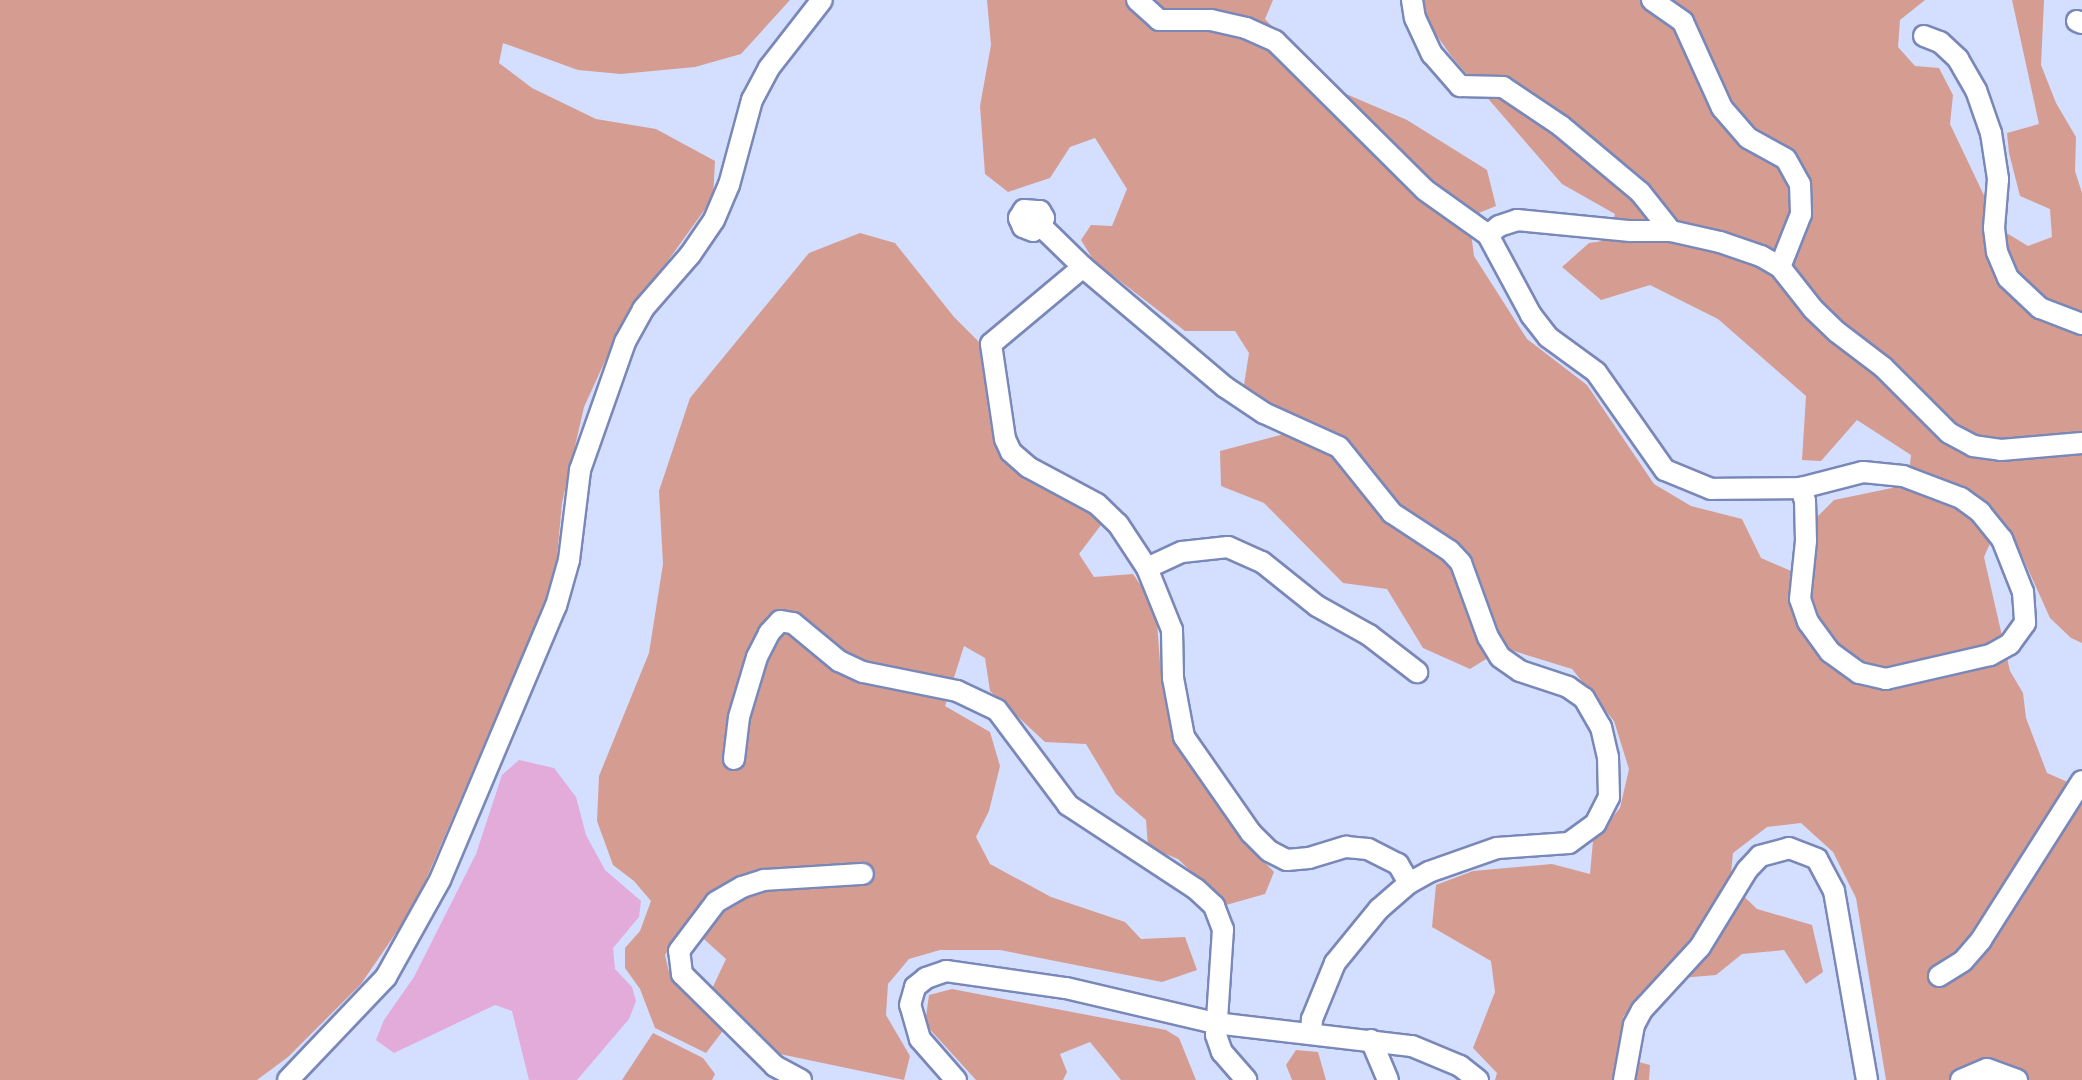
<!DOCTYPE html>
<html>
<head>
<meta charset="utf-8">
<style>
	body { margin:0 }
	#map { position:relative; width:2082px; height:1080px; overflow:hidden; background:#d4defe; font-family:Jost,sans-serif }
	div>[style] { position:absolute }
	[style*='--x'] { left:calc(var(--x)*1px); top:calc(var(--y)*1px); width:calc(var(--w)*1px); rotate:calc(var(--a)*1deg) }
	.green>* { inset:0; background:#d59d92 }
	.water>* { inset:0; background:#e2abda }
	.roads { filter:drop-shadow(2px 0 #7988b8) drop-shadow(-2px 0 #7988b8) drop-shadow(0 2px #7988b8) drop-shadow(0 -2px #7988b8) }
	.minor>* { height:20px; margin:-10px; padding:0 10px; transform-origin:10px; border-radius:10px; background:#fff }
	span { translate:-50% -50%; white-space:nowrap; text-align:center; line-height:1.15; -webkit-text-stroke:6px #fff; paint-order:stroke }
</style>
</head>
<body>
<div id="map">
	<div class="green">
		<i style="clip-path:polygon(0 0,790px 0,741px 54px,695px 67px,621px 74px,578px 70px,503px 43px,499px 63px,532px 88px,596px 119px,656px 129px,715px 161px,713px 198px,621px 326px,584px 407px,562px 503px,555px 579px,415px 905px,361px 984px,288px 1057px,257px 1080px,0 1080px)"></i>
		<i style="clip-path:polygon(987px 0,1273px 0,1265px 19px,1332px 88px,1407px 120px,1487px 170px,1496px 206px,1469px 217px,1474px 256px,1527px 339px,1587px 385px,1654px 484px,1691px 506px,1742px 519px,1761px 558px,1791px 571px,1812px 561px,1815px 519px,1834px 500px,1892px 488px,1909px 473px,1911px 455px,1857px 420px,1821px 461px,1802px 460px,1806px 396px,1718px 319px,1650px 285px,1601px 300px,1562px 267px,1589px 243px,1609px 240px,1615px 214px,1562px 184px,1452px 57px,1422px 15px,1419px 0,1925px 0,1900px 20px,1898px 47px,1915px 66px,1939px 68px,1953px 95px,1950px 124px,2000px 229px,2028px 246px,2052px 237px,2050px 209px,2020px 196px,2009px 153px,2007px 133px,2039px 124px,2012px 0,2044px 0,2041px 65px,2056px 103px,2076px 137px,2075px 171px,2082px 193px,2082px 643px,2071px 638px,2050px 618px,2013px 536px,1999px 523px,1984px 557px,2010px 671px,2023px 693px,2026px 718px,2047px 773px,2079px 787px,2082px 784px,2082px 1080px,1886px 1080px,1856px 898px,1833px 852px,1801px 823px,1767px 827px,1733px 853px,1730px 883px,1757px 909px,1812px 925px,1823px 972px,1806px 984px,1784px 950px,1742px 954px,1716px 975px,1657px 980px,1623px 1017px,1620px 1057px,1650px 1065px,1649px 1080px,1495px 1080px,1497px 1073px,1473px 1048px,1495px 992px,1491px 961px,1432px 927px,1436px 885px,1473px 871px,1552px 864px,1590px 874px,1593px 841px,1620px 808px,1629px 769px,1614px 721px,1572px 669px,1504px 648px,1470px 669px,1423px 648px,1387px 589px,1343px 583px,1264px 503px,1221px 486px,1220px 451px,1307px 428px,1243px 391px,1249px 353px,1235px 331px,1185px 331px,1094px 261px,1081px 240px,1091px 225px,1112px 226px,1127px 189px,1095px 138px,1070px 147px,1050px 178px,1008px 192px,985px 174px,980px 106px,991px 45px)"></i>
		<i style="clip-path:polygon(860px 233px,895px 243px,954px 317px,981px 344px,991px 428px,1016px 471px,1069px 494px,1101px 525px,1079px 554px,1094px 577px,1133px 574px,1156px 608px,1160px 663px,1173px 729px,1201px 780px,1239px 835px,1274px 872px,1265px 894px,1226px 905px,1178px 859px,1148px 847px,1146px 820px,1116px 794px,1086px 744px,1045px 742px,990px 691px,985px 658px,964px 646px,945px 706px,990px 732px,1000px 766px,989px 811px,976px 837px,990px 864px,1051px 897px,1125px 922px,1141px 939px,1185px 937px,1197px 970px,1162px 982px,1000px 950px,940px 950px,909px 959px,888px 984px,886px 1015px,910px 1056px,904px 1080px,775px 1053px,711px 991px,726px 959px,695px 931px,681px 930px,665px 955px,669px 972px,725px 1028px,706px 1053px,655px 1028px,640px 989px,625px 968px,625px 948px,640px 931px,651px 901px,634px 881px,613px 865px,597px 821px,599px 776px,649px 653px,663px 564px,659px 491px,690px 398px,809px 253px)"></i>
		<i style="clip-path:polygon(952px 989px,1166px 1030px,1179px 1038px,1196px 1080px,1121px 1080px,1090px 1042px,1060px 1054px,1067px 1072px,1063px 1080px,976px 1080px,925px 1024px,929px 995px)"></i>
		<i style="clip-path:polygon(653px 1033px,703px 1058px,715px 1074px,712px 1080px,622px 1080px)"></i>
		<i style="clip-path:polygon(1296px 1050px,1318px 1052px,1326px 1080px,1292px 1080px,1286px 1065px)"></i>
	</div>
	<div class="water">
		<i style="clip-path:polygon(519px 760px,554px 768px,576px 797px,586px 835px,605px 870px,641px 901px,639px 917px,613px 948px,615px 969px,632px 987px,636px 1001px,629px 1019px,577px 1080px,529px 1080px,512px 1011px,495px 1005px,394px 1053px,376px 1040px,384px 1020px,414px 977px,476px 854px,502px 775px)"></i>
	</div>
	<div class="roads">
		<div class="minor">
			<i style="--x:1137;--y:0;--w:30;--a:42"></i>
			<i style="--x:1159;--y:20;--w:52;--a:0"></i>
			<i style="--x:1211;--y:20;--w:36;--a:13"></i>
			<i style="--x:1246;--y:28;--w:32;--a:24"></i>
			<i style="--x:1275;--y:41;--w:211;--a:44.8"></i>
			<i style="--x:1425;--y:190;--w:77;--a:35.5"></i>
			<i style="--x:1488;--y:235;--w:91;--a:61.7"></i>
			<i style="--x:1531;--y:315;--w:28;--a:52"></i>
			<i style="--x:1548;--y:337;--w:59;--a:36.1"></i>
			<i style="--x:1596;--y:372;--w:120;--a:54.9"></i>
			<i style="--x:1665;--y:470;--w:50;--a:22.4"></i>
			<i style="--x:1711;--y:489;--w:90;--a:-0.6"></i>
			<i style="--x:1412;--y:0;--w:18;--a:81"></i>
			<i style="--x:1415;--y:18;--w:40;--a:65"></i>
			<i style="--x:1432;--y:54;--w:43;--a:48.8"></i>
			<i style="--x:1460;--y:86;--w:43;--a:1.3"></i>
			<i style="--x:1503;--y:87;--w:70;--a:33.9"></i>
			<i style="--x:1561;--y:126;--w:103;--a:39.9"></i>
			<i style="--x:1640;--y:192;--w:50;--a:51.5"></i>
			<i style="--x:1652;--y:0;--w:38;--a:35"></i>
			<i style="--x:1683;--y:22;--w:94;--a:65.6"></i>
			<i style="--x:1722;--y:108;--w:40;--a:49"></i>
			<i style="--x:1748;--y:138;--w:43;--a:28.9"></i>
			<i style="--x:1786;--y:159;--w:29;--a:61"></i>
			<i style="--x:1800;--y:184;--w:30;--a:88"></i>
			<i style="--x:1801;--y:214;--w:57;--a:111.6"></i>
			<i style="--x:2077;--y:21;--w:5;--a:22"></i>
			<i style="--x:1924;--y:36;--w:17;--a:21"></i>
			<i style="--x:1940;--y:42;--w:25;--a:43"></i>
			<i style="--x:1958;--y:59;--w:36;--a:60"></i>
			<i style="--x:1976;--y:90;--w:46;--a:70.8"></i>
			<i style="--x:1991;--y:133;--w:47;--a:81.3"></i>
			<i style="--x:1998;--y:179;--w:49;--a:94.7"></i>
			<i style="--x:1994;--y:228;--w:24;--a:83"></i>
			<i style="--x:1997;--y:252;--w:28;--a:67"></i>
			<i style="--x:2008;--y:278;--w:44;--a:43.2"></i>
			<i style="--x:2040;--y:308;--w:45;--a:20.9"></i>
			<i style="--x:1041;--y:226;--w:9;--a:148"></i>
			<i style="--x:1033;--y:231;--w:11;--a:-158"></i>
			<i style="--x:1023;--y:227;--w:10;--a:-114"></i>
			<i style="--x:1019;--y:218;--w:9;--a:-58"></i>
			<i style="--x:1024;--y:210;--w:16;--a:4"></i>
			<i style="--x:1040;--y:211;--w:8;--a:60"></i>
			<i style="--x:1044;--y:218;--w:9;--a:111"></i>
			<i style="--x:1041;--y:226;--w:59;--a:44.3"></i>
			<i style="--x:1083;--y:267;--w:186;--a:40.2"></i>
			<i style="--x:1225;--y:387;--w:47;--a:33.7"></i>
			<i style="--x:1264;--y:413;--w:82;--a:24.4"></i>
			<i style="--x:1339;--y:447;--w:85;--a:51.2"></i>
			<i style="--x:1392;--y:513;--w:69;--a:33.2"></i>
			<i style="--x:1450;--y:551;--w:16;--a:47"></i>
			<i style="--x:1461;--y:563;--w:79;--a:70"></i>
			<i style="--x:1488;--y:637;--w:23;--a:59"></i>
			<i style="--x:1500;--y:657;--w:24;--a:35"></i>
			<i style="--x:1520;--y:671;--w:51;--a:18.4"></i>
			<i style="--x:1568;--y:687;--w:19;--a:35"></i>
			<i style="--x:1584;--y:698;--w:34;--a:60"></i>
			<i style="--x:1601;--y:727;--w:31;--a:77"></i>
			<i style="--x:1608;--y:757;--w:40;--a:88.6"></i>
			<i style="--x:1609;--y:797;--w:30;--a:117"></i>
			<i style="--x:1595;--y:824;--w:32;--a:144"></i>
			<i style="--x:1569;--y:843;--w:72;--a:176"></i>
			<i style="--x:1497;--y:848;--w:72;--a:160.6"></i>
			<i style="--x:1429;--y:872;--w:23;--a:151"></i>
			<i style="--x:1409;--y:883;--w:40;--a:139"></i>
			<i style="--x:1379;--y:909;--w:70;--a:129.2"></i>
			<i style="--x:1335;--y:963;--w:61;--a:112.3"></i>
			<i style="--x:1312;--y:1019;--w:14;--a:94"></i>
			<i style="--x:1488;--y:235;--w:14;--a:-39"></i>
			<i style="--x:1499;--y:226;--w:19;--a:-18"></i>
			<i style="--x:1517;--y:220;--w:114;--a:5.6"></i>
			<i style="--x:1630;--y:231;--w:41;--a:0"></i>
			<i style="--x:1671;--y:231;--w:50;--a:12.7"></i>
			<i style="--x:1720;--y:242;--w:43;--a:18.9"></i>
			<i style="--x:1761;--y:256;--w:22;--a:30"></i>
			<i style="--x:1780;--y:267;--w:53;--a:51.8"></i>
			<i style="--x:1813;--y:309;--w:33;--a:44"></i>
			<i style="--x:1837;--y:332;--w:58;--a:37.3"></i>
			<i style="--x:1883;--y:367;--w:93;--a:45"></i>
			<i style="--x:1949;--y:433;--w:27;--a:28"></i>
			<i style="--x:1973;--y:446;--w:28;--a:8"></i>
			<i style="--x:2001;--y:450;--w:81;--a:-4.9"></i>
			<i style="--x:1083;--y:267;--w:120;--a:140.1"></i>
			<i style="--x:991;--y:344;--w:96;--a:81.6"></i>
			<i style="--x:1005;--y:439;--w:14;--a:65"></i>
			<i style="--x:1011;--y:452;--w:23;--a:41"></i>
			<i style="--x:1028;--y:467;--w:78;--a:28.2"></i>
			<i style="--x:1097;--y:504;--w:29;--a:44"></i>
			<i style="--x:1118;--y:524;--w:53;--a:56.6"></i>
			<i style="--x:1147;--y:568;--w:67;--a:68"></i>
			<i style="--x:1172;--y:630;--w:48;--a:88.8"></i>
			<i style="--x:1173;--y:678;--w:60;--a:79.4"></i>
			<i style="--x:1184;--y:737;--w:117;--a:55.1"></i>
			<i style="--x:1251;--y:833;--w:25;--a:45"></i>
			<i style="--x:1269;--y:851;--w:20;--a:27"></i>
			<i style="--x:1287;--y:860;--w:22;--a:-5"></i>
			<i style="--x:1309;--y:858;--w:39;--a:-17"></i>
			<i style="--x:1346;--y:847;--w:22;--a:5"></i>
			<i style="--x:1368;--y:849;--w:34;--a:27"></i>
			<i style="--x:1398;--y:864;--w:22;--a:60"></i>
			<i style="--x:1863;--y:472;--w:40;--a:5.7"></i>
			<i style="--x:1903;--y:476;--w:62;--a:20.8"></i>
			<i style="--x:1961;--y:498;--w:24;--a:36"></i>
			<i style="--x:1980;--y:512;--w:35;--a:51"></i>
			<i style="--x:2002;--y:539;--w:57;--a:68.4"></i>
			<i style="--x:2023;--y:592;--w:31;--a:86"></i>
			<i style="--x:2025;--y:623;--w:26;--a:126"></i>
			<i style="--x:2010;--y:644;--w:23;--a:151"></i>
			<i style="--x:1990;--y:655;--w:107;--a:167"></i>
			<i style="--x:1886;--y:679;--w:28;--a:-167"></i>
			<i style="--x:1859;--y:673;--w:36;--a:-144"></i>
			<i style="--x:1830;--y:652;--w:37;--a:-126"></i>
			<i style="--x:1808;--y:622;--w:24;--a:-109"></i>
			<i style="--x:1800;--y:599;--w:58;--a:-84.1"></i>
			<i style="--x:1806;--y:541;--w:40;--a:-91.4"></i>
			<i style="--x:1805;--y:501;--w:14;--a:-107"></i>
			<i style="--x:1801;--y:488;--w:64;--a:-14.5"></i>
			<i style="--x:1147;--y:568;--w:38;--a:-25"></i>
			<i style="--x:1182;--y:552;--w:46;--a:-6.2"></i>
			<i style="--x:1228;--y:547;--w:37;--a:24"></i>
			<i style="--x:1262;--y:562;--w:70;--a:38.7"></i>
			<i style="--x:1317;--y:606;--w:60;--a:29.1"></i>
			<i style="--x:1369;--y:635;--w:61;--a:37.6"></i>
			<i style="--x:734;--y:759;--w:42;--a:-83.2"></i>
			<i style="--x:739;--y:717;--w:63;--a:-73.3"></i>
			<i style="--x:757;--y:657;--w:27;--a:-63"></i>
			<i style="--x:769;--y:633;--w:16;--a:-47"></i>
			<i style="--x:780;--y:621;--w:13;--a:9"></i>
			<i style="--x:793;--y:623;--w:60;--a:39.6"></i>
			<i style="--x:839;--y:661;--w:26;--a:25"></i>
			<i style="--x:863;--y:672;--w:96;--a:11.4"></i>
			<i style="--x:957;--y:691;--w:44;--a:25.4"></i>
			<i style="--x:997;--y:710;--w:119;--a:53.2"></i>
			<i style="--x:1068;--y:805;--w:153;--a:33.3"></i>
			<i style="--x:1196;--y:889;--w:25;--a:43"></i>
			<i style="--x:1214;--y:906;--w:25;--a:69"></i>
			<i style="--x:1223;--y:929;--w:106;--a:93.8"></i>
			<i style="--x:1216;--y:1035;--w:18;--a:71"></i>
			<i style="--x:1222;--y:1052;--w:37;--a:49"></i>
			<i style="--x:1939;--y:976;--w:28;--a:-32"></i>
			<i style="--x:1963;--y:961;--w:28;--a:-49"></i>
			<i style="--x:1981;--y:940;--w:188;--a:-57.6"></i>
			<i style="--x:1371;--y:1040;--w:43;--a:67"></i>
			<i style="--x:288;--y:1080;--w:142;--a:-46.4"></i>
			<i style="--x:386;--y:977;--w:111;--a:-60.9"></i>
			<i style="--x:440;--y:880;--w:298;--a:-67.1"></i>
			<i style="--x:556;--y:606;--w:48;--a:-74.2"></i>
			<i style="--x:569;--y:560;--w:91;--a:-83"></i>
			<i style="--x:580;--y:470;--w:136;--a:-70.6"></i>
			<i style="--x:625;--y:342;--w:38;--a:-61"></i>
			<i style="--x:643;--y:309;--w:72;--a:-49"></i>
			<i style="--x:690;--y:255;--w:42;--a:-55.6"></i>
			<i style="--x:714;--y:220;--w:38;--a:-67"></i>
			<i style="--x:729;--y:185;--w:88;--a:-74.9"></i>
			<i style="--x:752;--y:100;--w:36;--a:-62"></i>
			<i style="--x:769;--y:68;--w:86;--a:-52.1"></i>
			<i style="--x:801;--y:1080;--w:30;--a:-152"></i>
			<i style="--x:775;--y:1066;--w:131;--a:-135.3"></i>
			<i style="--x:682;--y:974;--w:23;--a:-97"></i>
			<i style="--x:679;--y:951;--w:61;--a:-52.9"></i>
			<i style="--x:716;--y:902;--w:30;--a:-30"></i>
			<i style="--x:742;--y:887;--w:23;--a:-18"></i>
			<i style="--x:764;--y:880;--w:99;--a:-3.5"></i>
			<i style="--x:956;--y:1080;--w:55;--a:-131.3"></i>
			<i style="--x:920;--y:1039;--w:35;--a:-106"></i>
			<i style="--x:910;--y:1005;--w:19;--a:-74"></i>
			<i style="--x:915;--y:987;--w:14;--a:-39"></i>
			<i style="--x:926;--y:978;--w:21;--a:-19"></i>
			<i style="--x:946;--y:971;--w:121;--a:8.1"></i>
			<i style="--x:1066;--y:988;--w:153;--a:13.2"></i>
			<i style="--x:1215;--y:1023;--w:198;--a:6.7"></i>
			<i style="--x:1412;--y:1046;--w:52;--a:22.6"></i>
			<i style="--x:1460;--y:1066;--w:23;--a:38"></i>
			<i style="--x:1624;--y:1080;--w:56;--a:-79.7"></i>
			<i style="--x:1634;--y:1025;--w:17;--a:-62"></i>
			<i style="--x:1642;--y:1010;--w:86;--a:-47.4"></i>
			<i style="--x:1700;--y:947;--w:90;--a:-58.6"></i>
			<i style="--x:1747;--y:870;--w:19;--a:-47"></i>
			<i style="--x:1760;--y:856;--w:30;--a:-15"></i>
			<i style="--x:1789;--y:848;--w:30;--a:21"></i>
			<i style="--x:1817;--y:859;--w:36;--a:62"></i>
			<i style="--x:1834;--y:891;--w:192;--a:80.1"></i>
			<i style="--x:1961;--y:1080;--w:28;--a:-23"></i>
			<i style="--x:1987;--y:1069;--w:32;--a:20"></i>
		</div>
	</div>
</div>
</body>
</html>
